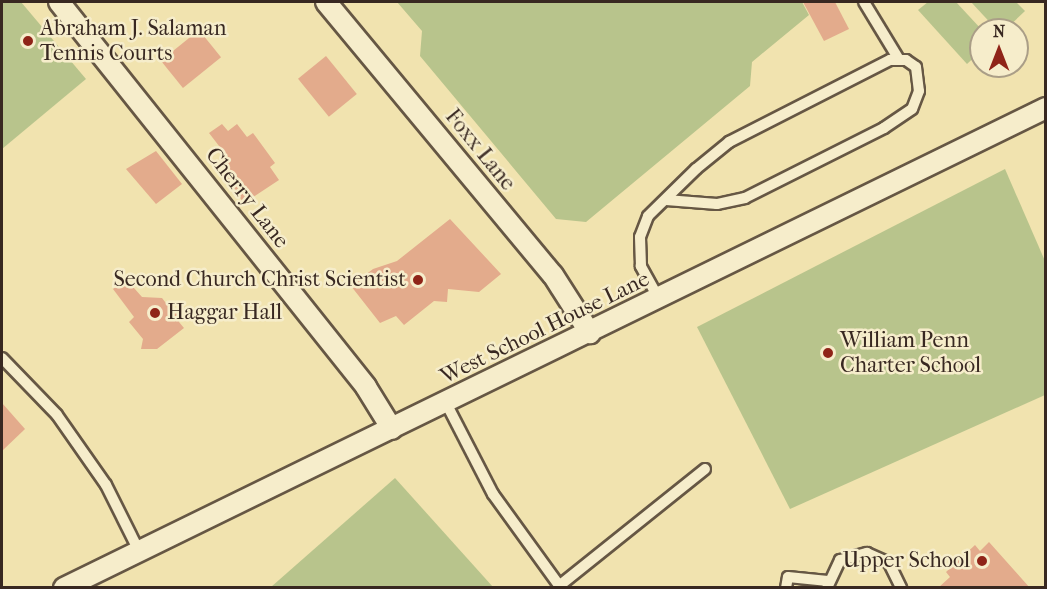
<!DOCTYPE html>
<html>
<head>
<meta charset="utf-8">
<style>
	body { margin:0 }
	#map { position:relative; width:1047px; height:589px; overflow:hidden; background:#f1e3af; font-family:"IM FELL French Canon",serif }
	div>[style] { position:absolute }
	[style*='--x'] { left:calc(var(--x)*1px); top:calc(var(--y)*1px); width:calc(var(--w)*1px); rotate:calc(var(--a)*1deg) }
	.green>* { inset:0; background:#b8c48c }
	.building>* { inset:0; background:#e3ab8c; transform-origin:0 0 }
	.roads { filter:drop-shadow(2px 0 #665744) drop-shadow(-2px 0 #665744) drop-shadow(0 2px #665744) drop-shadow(0 -2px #665744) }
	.lane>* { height:10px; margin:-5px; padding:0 5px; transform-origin:5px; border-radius:5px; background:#f6edcb }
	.street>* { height:20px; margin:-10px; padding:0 10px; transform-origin:10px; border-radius:10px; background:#f6edcb }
	.dots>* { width:16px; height:16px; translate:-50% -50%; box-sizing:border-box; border:3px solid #f6edcb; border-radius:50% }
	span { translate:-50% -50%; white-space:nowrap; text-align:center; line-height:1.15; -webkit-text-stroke:5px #f6edcb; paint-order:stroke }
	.poi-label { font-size:22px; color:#382821 }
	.left { translate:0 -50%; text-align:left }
	.right { translate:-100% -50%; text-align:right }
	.street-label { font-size:22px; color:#382821 }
	.frame { position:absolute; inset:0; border:3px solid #382821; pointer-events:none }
	.north { position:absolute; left:969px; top:18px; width:60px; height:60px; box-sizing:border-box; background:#f6edcb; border:2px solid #aa9e87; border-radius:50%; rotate:0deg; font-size:16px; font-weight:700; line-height:24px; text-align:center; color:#382821 }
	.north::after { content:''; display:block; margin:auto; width:21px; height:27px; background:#8f2418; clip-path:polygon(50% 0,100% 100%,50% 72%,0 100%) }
</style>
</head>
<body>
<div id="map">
	<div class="green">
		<i style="clip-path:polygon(21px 2px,86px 79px,2px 149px,2px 3px)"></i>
		<i style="clip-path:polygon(397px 2px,802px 2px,809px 15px,752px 62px,750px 86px,586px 222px,556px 219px,420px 56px,422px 31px)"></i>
		<i style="clip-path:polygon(928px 2px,956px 2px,982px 30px,981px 51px,967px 64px,918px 10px)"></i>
		<i style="clip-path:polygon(971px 2px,1016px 2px,1025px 11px,1005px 30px,997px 30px)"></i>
		<i style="clip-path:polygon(1005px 169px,1045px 261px,1045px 395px,790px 509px,697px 327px)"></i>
		<i style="clip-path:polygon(395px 478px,493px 587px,271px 587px)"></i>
	</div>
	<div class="building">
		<i style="clip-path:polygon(803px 2px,835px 2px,849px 29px,824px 41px)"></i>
		<i style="left:199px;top:30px;width:35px;height:49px;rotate:51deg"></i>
		<i style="left:326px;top:56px;width:49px;height:36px;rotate:51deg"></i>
		<i style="clip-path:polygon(222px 124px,228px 131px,237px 124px,247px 137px,253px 133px,275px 163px,270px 167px,279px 180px,244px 203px,216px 166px,226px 155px,209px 133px)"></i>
		<i style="clip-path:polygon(156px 151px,182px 184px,156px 204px,126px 169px)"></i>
		<i style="clip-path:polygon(450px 219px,501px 274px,479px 292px,448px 289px,447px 302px,434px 301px,404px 325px,396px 316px,380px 323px,351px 286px,373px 269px,397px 261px)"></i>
		<i style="clip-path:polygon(126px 279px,142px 297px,162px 298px,172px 311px,182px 311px,179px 322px,184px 328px,157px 349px,141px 349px,143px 339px,129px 322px,134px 317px,113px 289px)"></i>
		<i style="clip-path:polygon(2px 403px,25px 429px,2px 451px)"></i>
		<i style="clip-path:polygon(989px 542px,1030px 588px,938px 588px,950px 577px,946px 572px,975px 545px,980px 551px)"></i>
	</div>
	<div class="roads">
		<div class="lane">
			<i style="--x:864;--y:2;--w:66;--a:58.7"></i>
			<i style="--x:659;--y:299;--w:38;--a:-119"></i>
			<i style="--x:641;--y:266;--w:29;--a:-92"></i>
			<i style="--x:640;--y:237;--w:22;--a:-69"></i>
			<i style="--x:648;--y:216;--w:67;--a:-44.4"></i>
			<i style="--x:696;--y:169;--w:43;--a:-39.3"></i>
			<i style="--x:729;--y:142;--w:181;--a:-27"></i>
			<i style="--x:890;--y:60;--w:16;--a:0"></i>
			<i style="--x:906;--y:60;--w:12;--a:35"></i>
			<i style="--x:916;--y:67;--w:24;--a:83"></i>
			<i style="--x:919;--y:91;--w:19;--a:111"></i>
			<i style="--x:912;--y:109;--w:34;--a:146"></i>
			<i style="--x:884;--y:128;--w:156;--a:153.3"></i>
			<i style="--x:745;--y:198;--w:29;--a:168"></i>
			<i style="--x:717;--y:204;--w:51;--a:-175.5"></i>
			<i style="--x:2;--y:358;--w:79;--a:46"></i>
			<i style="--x:57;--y:415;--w:85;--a:55"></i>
			<i style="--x:106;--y:485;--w:74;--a:63.4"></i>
			<i style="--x:446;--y:403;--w:102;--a:62.7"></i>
			<i style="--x:493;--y:494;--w:116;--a:54.1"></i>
			<i style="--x:559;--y:586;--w:187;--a:-38.7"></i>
			<i style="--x:786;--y:588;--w:11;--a:-80"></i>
			<i style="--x:788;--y:577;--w:40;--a:5.7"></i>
			<i style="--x:827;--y:588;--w:31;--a:-65"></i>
			<i style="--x:840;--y:560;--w:28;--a:-15"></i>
			<i style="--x:867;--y:553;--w:24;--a:24"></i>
			<i style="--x:889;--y:563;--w:28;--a:64"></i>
		</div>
		<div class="street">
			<i style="--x:59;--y:2;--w:492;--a:51.4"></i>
			<i style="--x:366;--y:387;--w:49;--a:58.2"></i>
			<i style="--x:326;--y:2;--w:355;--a:50.3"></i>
			<i style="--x:553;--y:275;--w:69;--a:57.5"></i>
			<i style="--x:64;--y:588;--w:1093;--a:-26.05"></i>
		</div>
	</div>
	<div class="dots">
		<i style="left:28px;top:41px;background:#8f2418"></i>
		<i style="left:418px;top:280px;background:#8f2418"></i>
		<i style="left:155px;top:313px;background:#8f2418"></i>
		<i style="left:828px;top:353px;background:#8f2418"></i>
		<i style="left:982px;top:561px;background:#8f2418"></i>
	</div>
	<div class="poi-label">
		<span class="left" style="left:40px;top:41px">Abraham J. Salaman<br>Tennis Courts</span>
		<span class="right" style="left:406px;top:280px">Second Church Christ Scientist</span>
		<span class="left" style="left:167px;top:313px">Haggar Hall</span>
		<span class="left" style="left:840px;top:353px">William Penn<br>Charter School</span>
		<span class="right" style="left:970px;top:561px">Upper School</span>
	</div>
	<div class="street-label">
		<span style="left:480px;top:150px;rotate:51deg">Foxx Lane</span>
		<span style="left:247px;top:198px;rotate:52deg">Cherry Lane</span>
		<span style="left:545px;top:328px;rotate:-26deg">West School House Lane</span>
	</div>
	<div class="frame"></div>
	<div class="north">N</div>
</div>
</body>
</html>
